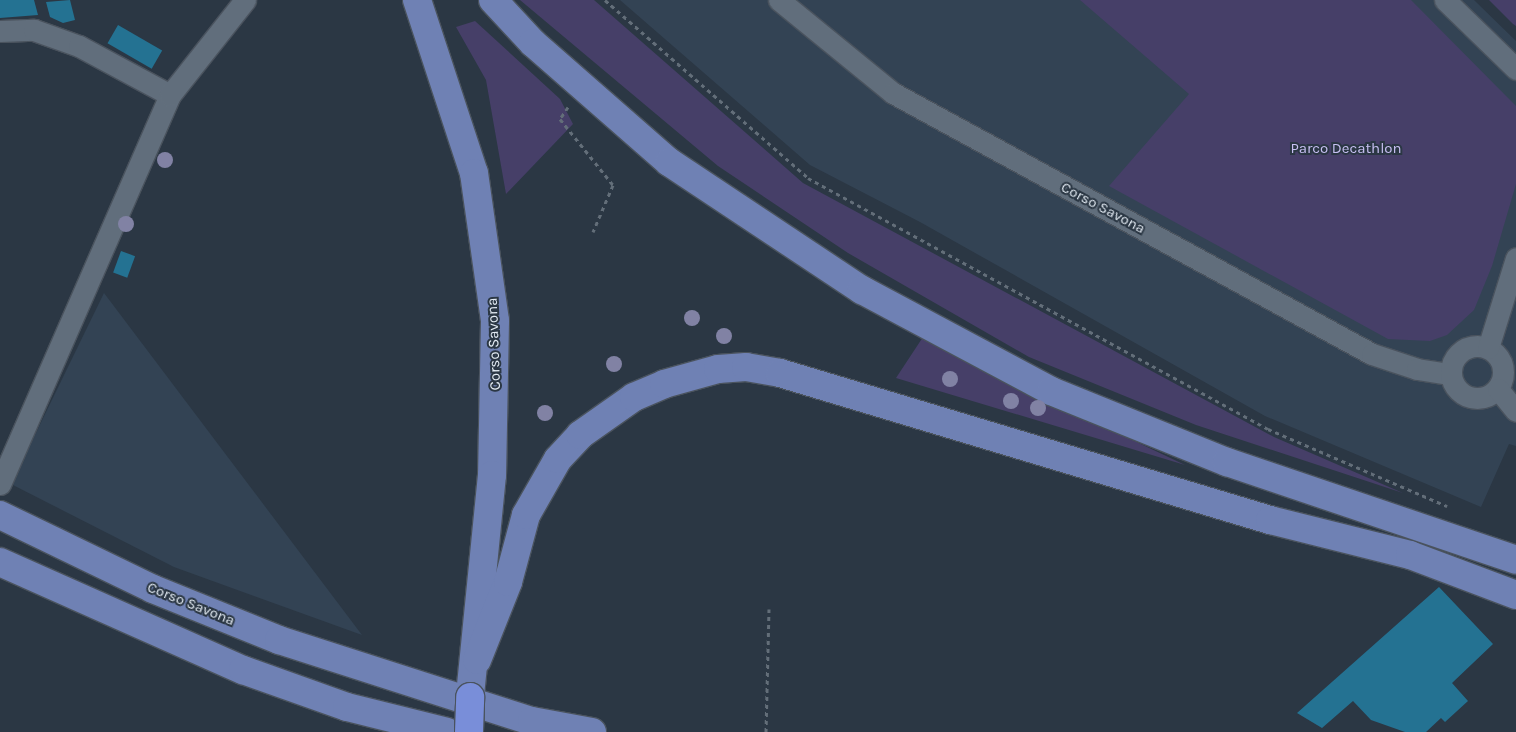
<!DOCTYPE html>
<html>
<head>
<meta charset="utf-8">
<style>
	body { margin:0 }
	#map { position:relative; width:1516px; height:732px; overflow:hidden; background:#2b3744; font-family:Karla,sans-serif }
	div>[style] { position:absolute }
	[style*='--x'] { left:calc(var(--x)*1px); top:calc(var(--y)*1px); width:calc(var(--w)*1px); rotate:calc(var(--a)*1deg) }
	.built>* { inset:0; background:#334354 }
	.green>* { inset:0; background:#463f68 }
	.building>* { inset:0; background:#247292; transform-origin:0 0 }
	.path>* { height:3px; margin-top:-1.5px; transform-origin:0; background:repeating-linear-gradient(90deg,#636e79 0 4px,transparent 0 8px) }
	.roads { filter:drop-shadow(1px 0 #4a535e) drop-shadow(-1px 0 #4a535e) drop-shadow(0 1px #4a535e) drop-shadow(0 -1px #4a535e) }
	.street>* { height:21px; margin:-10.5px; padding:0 10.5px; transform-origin:10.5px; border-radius:10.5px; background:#616e7c }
	.street>.ring { margin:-10.5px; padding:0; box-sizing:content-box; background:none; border:21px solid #616e7c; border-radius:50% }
	.primary>* { height:28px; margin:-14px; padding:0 14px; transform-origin:14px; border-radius:14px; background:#6f81b4 }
	.bridges { filter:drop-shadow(1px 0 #4a535e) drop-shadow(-1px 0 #4a535e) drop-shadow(0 1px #4a535e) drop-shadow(0 -1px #4a535e) }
	.highway-bridge>* { height:28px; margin:-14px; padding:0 14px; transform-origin:14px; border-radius:14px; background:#798ed9 }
	.trees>* { width:16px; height:16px; margin:-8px; border-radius:50%; background:#8182a4 }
	span { translate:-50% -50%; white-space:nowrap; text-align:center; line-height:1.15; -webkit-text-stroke:4px #2b3744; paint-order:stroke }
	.park-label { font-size:15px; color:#c8c0f3 }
	.street-label { font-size:15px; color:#e3ebf3 }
</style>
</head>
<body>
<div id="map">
	<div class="built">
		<i style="clip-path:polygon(620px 0,1474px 0,1516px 41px,1516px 446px,1509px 444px,1481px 507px,1265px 416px,920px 222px,810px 165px)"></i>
		<i style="clip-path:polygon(104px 293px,362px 635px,174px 567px,11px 484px)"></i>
	</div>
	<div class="green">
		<i style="clip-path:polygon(520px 0,594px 0,803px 183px,1274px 437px,1403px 493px,1196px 425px,1029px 357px,848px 253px,718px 166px)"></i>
		<i style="clip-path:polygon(1080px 0,1411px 0,1516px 106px,1516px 184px,1492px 266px,1474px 310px,1447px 335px,1430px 341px,1388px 339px,1109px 186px,1189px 94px)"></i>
		<i style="clip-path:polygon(1489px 0,1516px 0,1516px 26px,1513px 24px)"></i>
		<i style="clip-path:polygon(475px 21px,560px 99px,573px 124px,506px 194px,486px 80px,456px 27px)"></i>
		<i style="clip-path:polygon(923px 337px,975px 365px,1185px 465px,896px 378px)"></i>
	</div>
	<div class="building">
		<i style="clip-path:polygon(0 0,34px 0,38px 15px,0 18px)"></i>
		<i style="clip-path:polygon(70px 0,75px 20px,63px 23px,50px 17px,46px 2px)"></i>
		<i style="left:118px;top:25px;width:51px;height:21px;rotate:30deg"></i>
		<i style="left:121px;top:251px;width:15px;height:23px;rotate:20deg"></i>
		<i style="clip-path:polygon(1439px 587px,1493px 644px,1452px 683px,1468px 701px,1445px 722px,1441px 718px,1426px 732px,1405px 732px,1371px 720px,1353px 701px,1322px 728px,1297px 713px)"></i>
	</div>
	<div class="path">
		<i style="--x:605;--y:0;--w:270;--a:41.2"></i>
		<i style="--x:808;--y:178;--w:524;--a:28.62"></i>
		<i style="--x:1268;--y:429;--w:195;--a:23.3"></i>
		<i style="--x:568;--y:107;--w:14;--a:124"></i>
		<i style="--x:560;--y:119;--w:85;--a:51.2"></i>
		<i style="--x:613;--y:185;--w:51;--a:113.1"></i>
		<i style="--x:766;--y:732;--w:123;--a:-88.6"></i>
	</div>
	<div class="roads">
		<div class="street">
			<i style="--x:779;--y:0;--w:147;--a:39.2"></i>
			<i style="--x:893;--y:93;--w:545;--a:28.59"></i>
			<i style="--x:1372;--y:354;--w:47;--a:18.4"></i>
			<i style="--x:1417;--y:369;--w:33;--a:9"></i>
			<i style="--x:1445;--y:0;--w:99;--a:44.2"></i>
			<i style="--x:0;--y:31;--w:34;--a:-2"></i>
			<i style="--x:34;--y:30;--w:48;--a:19.6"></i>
			<i style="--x:79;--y:46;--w:103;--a:28.3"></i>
			<i class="ring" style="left:1451px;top:346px;width:31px;height:31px"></i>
			<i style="--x:1488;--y:348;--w:94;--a:-72.7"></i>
			<i style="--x:1498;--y:389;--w:28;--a:51"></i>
			<i style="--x:0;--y:484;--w:425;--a:-66.4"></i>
			<i style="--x:170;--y:95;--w:121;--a:-51.7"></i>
		</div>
		<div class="primary">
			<i style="--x:417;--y:0;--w:182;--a:71.8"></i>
			<i style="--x:474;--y:173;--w:149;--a:81.9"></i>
			<i style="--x:495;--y:321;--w:154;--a:91.1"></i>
			<i style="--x:492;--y:475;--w:223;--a:95.7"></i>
			<i style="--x:493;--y:0;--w:59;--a:47.1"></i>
			<i style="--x:533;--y:43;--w:181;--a:41.2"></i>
			<i style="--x:669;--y:162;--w:232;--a:33.6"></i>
			<i style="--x:862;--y:290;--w:214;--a:28.1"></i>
			<i style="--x:1051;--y:391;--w:190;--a:22"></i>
			<i style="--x:1227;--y:462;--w:305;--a:18.7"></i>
			<i style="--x:0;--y:515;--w:170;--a:25.8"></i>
			<i style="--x:153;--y:589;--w:136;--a:22"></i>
			<i style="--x:279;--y:640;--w:266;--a:17.8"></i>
			<i style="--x:532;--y:721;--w:61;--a:10.4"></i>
			<i style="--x:0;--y:562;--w:266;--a:24"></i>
			<i style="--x:243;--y:670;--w:110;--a:19.6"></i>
			<i style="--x:347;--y:707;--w:103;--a:14"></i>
			<i style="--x:477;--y:660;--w:84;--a:-68.3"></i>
			<i style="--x:508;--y:582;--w:69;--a:-75"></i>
			<i style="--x:526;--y:515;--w:64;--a:-60.3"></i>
			<i style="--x:558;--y:459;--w:33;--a:-47"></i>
			<i style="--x:580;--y:435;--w:66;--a:-35.1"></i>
			<i style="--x:634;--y:397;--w:33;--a:-23"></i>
			<i style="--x:664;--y:384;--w:56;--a:-15.5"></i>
			<i style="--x:718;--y:369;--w:28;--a:-4"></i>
			<i style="--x:746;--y:367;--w:35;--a:10"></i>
			<i style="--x:780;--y:373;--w:512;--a:16.7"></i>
			<i style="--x:1270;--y:520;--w:144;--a:14"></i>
			<i style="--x:1410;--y:555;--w:113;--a:20.7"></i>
		</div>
	</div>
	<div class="bridges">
		<div class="highway-bridge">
			<i style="--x:469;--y:732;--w:35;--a:-88"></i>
		</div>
	</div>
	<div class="trees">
		<i style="left:165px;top:160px"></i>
		<i style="left:126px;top:224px"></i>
		<i style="left:692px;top:318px"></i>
		<i style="left:724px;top:336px"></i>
		<i style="left:614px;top:364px"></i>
		<i style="left:950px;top:379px"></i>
		<i style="left:1011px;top:401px"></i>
		<i style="left:1038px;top:408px"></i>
		<i style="left:545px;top:413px"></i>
	</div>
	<div class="park-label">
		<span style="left:1346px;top:149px">Parco Decathlon</span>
	</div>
	<div class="street-label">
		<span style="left:1103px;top:208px;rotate:28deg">Corso Savona</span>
		<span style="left:494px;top:344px;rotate:-92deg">Corso Savona</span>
		<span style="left:191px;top:604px;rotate:22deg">Corso Savona</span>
	</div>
</div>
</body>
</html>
